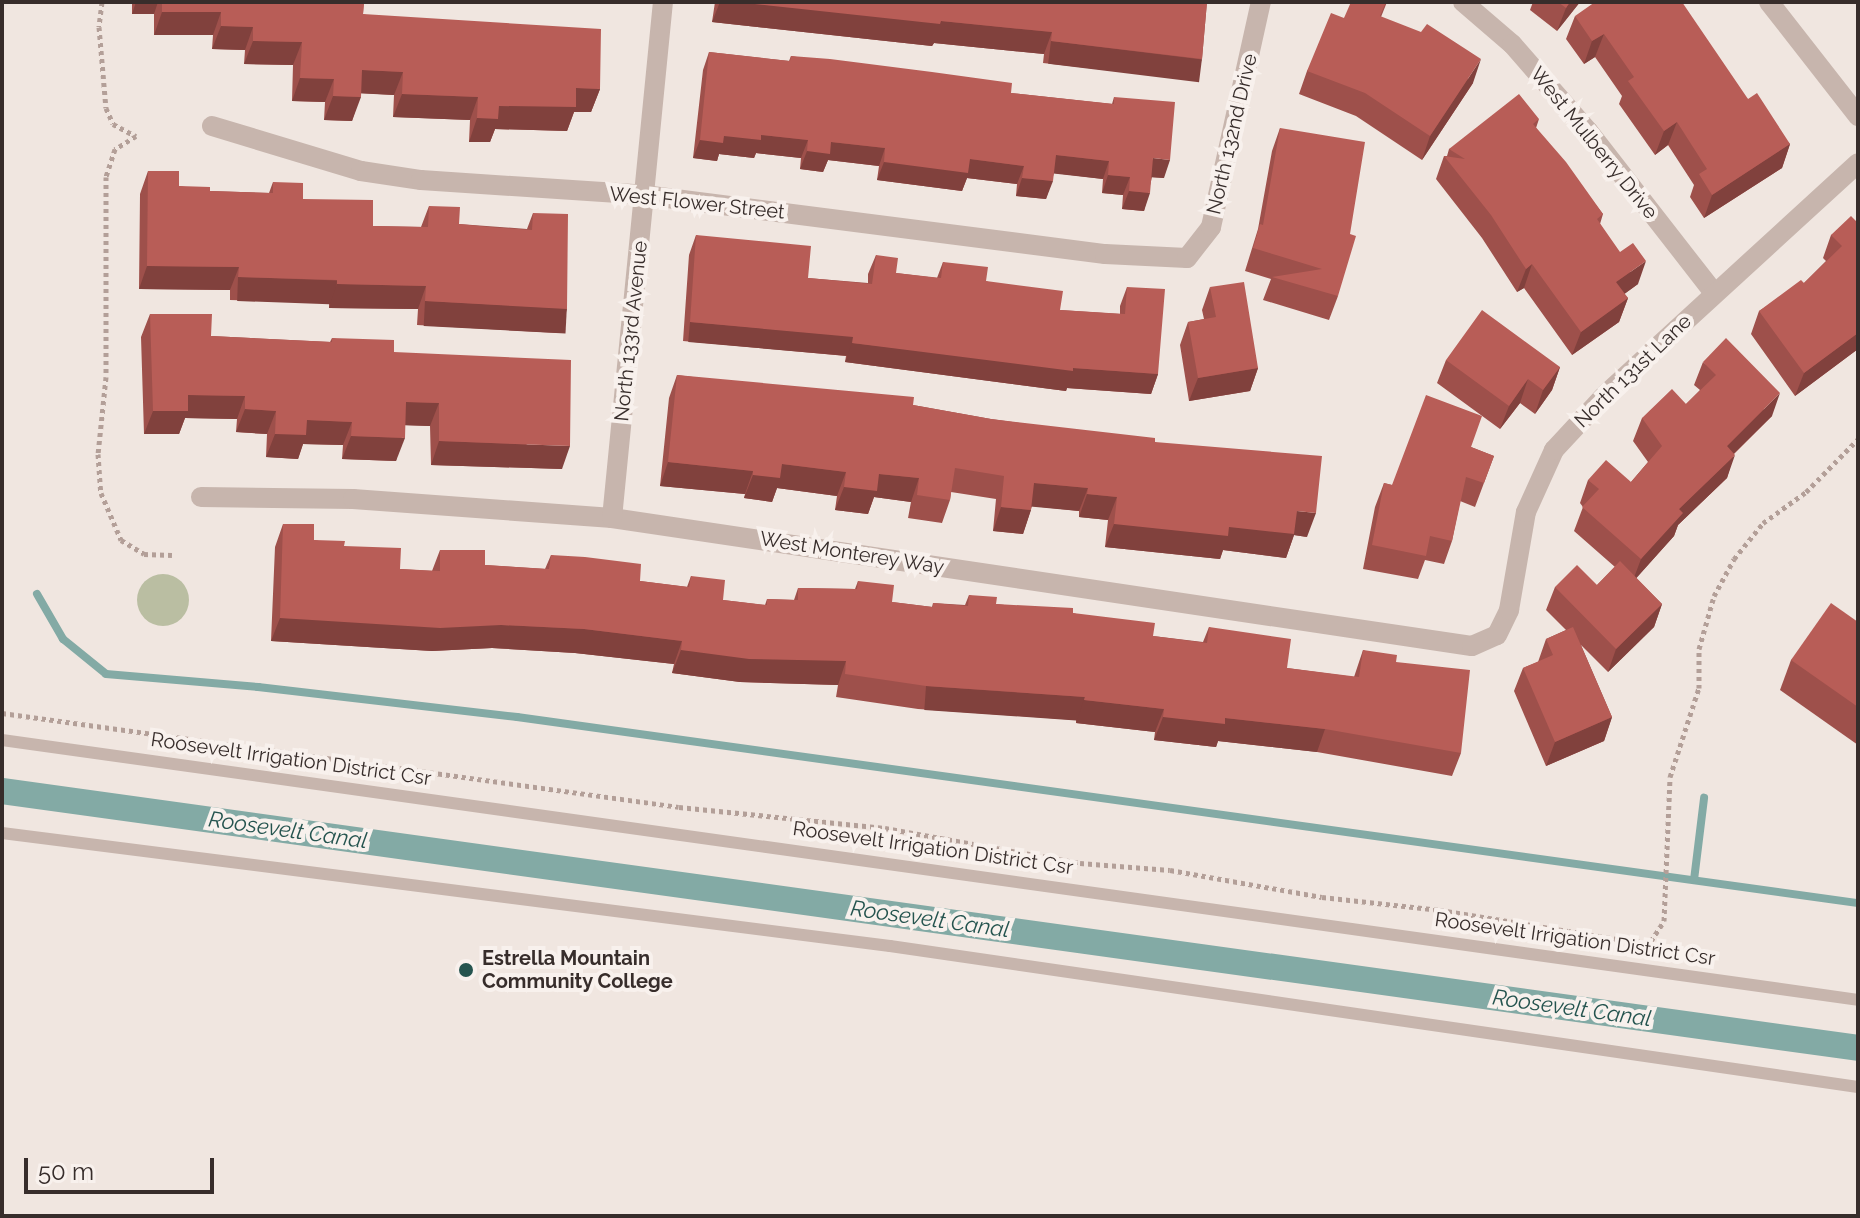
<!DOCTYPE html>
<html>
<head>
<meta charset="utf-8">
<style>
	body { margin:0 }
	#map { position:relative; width:1860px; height:1218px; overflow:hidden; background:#f0e6e0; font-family:Raleway,sans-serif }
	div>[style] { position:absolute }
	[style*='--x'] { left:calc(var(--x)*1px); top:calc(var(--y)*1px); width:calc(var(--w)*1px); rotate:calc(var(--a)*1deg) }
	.green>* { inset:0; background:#babea2 }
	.round { border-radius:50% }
	.stream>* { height:8px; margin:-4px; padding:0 4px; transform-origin:4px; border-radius:4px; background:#83aaa5 }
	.canal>* { height:26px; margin:-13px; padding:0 13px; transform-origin:13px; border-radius:13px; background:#83aaa5 }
	.path>* { height:5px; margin-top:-2.5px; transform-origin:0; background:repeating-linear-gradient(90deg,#b39f98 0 4px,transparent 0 8px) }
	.service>* { height:12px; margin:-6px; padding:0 6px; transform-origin:6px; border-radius:6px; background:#c7b5ad }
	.minor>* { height:20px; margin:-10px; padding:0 10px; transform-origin:10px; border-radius:10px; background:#c7b5ad }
	.tertiary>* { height:20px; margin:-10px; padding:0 10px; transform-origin:10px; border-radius:10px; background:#c7b5ad }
	.wall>* { inset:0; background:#9e504b }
	.shaded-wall>* { inset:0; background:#81413d; transform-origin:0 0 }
	.building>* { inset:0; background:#b85d57 }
	.dots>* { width:22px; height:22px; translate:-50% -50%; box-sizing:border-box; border:4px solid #f8f1ed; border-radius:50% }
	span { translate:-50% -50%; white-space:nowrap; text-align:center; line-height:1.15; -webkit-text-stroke:8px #f8f1ed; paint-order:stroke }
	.street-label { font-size:20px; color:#372d2b }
	.poi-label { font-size:20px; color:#372d2b; font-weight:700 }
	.left { translate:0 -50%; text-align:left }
	.water-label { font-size:22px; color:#25544f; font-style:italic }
	.frame { position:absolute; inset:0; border:4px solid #372d2b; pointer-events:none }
	.scale { position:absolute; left:24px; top:1158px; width:190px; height:36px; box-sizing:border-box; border:4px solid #372d2b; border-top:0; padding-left:10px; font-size:24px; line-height:28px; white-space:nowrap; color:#372d2b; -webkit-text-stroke:6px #f8f1ed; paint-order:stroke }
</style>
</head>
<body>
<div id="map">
	<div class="green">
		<i class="round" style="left:137px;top:574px;width:52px;height:52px"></i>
	</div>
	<div class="stream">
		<i style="--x:37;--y:594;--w:52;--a:60"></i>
		<i style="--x:63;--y:639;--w:55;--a:39.1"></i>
		<i style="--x:106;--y:674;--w:153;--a:4.9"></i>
		<i style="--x:258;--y:687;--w:261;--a:6.6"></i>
		<i style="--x:517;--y:717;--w:1354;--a:7.9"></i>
		<i style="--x:1694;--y:880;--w:83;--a:-83"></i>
	</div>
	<div class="canal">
		<i style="--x:2;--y:791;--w:1874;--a:7.88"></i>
	</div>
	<div class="path">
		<i style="--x:102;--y:2;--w:25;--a:97"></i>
		<i style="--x:99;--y:27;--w:81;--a:85.1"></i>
		<i style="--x:106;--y:108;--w:17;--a:66"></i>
		<i style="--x:113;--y:124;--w:26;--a:28"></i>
		<i style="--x:136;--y:136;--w:25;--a:148"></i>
		<i style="--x:115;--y:149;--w:29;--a:108"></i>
		<i style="--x:106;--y:177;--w:200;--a:90"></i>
		<i style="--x:106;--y:377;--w:77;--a:95.9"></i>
		<i style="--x:98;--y:454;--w:39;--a:86"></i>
		<i style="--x:101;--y:493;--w:51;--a:66.9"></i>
		<i style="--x:121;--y:540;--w:27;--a:31"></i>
		<i style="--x:144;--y:554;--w:28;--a:2"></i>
		<i style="--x:2;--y:713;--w:683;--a:7.9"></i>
		<i style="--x:679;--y:807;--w:207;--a:5.8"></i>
		<i style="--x:885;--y:828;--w:198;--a:10.2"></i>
		<i style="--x:1080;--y:863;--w:90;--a:4.4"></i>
		<i style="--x:1170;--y:870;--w:154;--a:10.1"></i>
		<i style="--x:1322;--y:897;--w:119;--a:6.3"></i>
		<i style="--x:1440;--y:910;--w:199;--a:9.3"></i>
		<i style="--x:1636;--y:942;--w:15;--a:-4"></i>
		<i style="--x:1651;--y:941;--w:24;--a:-57"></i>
		<i style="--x:1664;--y:921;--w:144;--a:-87.6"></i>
		<i style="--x:1670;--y:777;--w:94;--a:-72"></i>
		<i style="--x:1699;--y:688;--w:39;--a:-90"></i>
		<i style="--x:1699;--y:649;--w:55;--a:-74.2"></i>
		<i style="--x:1714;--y:596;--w:42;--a:-61.6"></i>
		<i style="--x:1734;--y:559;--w:46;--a:-51.1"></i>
		<i style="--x:1763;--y:523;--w:53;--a:-35.8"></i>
		<i style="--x:1806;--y:492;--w:74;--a:-45.5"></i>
	</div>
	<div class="service">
		<i style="--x:2;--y:740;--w:1874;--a:7.97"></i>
		<i style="--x:2;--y:833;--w:895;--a:7.25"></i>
		<i style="--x:890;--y:946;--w:978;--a:8.29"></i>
	</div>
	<div class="minor">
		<i style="--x:1463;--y:2;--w:65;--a:40.6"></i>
		<i style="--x:1512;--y:44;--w:116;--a:48.9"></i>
		<i style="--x:1588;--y:131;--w:205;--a:52.1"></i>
		<i style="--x:212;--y:126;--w:156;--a:16.8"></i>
		<i style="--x:361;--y:171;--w:61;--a:8.5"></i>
		<i style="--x:421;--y:180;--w:224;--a:3.8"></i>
		<i style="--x:644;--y:195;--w:465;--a:7.3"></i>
		<i style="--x:1105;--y:254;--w:82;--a:2.8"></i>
		<i style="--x:1187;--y:258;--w:39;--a:-52"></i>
		<i style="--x:1211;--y:227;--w:230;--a:-77.5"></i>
		<i style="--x:201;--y:497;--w:152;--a:0.8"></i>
		<i style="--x:353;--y:499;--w:260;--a:4.2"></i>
		<i style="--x:612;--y:518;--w:869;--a:8.47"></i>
		<i style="--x:1472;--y:646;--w:27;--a:-24"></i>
		<i style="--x:1497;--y:635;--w:28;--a:-64"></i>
		<i style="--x:1509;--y:610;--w:99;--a:-80.2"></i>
		<i style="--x:1526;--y:512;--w:68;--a:-65.7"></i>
		<i style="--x:1554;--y:450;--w:78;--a:-47.1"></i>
		<i style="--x:1607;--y:393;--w:340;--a:-42.5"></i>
		<i style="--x:612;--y:518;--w:519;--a:-84.36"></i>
	</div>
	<div class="tertiary">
		<i style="--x:1769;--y:2;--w:145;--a:52"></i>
	</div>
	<div class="wall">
		<i style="clip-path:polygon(132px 2px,364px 2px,363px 14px,600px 89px,591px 112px,574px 112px,567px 131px,495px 129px,490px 142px,469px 142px,470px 120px,393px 117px,394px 95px,361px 93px,352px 121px,324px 120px,325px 102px,292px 101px,293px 65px,244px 64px,245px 50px,212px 49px,213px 35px,154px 35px,154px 14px,132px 14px)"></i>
		<i style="clip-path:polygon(715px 2px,1207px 2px,1202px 59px,1194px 80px,1043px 63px,1044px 54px,934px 43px,932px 46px,712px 22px)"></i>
		<i style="clip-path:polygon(1387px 2px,1381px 17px,1473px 83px,1422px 160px,1356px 116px,1299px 94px,1307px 71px,1344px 18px)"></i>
		<i style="clip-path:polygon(1533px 2px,1580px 2px,1557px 31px,1530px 10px)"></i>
		<i style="clip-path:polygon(1575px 16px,1748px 99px,1790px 144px,1782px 168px,1704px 218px,1690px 197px,1694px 185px,1668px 145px,1655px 155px,1619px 104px,1622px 96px,1595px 57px,1584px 64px,1566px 39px)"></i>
		<i style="clip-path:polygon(709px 52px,789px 61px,791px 56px,1011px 93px,1112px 104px,1114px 97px,1164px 178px,1152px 177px,1144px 211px,1122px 209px,1123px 195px,1102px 193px,1103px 179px,1054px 173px,1046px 199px,1016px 196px,1017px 184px,967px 178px,962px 191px,877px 180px,879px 166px,828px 160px,823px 172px,800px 169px,801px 158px,756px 153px,754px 158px,719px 154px,717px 161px,693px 158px,703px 70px)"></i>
		<i style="clip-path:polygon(1539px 119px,1536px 128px,1603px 214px,1600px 224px,1638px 284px,1624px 294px,1628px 298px,1619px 322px,1572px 355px,1524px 288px,1517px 292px,1482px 238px,1436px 179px,1444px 156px,1447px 156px,1449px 149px)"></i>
		<i style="clip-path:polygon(1280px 128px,1338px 296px,1329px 320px,1263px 300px,1271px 279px,1245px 271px,1258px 229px,1272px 151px)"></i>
		<i style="clip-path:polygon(148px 171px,179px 186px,210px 191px,269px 193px,273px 182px,303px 199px,373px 226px,421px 227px,429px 206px,459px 224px,527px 229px,533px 213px,567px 309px,559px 333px,417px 325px,418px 309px,329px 308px,329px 303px,230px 300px,230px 290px,139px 289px,140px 194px)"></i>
		<i style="clip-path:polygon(1858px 223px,1858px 349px,1795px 396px,1751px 334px,1759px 311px,1804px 283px,1826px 261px,1823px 258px,1831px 235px)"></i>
		<i style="clip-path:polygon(696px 235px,808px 278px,868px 283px,868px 274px,876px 255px,896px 273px,937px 278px,943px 262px,986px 281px,1060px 310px,1120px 314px,1120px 306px,1127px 287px,1158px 374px,1151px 394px,1067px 388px,1066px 391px,845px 362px,846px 356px,683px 341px,689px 255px)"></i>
		<i style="clip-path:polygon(1210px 287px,1258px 368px,1250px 391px,1189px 401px,1180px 345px,1188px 322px,1204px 319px,1202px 310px)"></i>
		<i style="clip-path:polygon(150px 314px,211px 336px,330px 342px,332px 338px,394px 352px,562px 469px,431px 465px,430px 426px,405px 425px,396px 461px,342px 459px,343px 445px,303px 444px,298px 459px,266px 457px,267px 434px,236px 432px,237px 419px,185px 418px,179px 434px,144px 434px,141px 337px)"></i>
		<i style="clip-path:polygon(1446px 360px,1560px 367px,1552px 390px,1535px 414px,1520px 403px,1500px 429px,1437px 383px)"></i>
		<i style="clip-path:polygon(1703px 362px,1772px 416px,1734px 454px,1727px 478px,1678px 525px,1674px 536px,1636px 578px,1662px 604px,1654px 627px,1608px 672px,1581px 645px,1612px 717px,1604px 741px,1546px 766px,1514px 691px,1523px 668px,1538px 662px,1546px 639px,1566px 630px,1546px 610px,1555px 587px,1597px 585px,1615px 567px,1574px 531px,1583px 507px,1580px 503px,1588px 480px,1631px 482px,1648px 462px,1633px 441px,1642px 418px,1686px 404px,1700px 390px,1694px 385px)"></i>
		<i style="clip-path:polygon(677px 375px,913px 405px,991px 419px,1155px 442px,1307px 537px,1294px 535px,1286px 558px,1223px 550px,1220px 559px,1105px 547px,1108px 520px,1079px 517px,1079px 511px,1032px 506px,1023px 534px,993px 531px,996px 499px,951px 492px,950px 500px,942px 523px,908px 518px,911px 502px,874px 497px,868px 514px,835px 510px,837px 496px,777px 488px,772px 502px,744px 498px,745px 494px,660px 486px,669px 398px)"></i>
		<i style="clip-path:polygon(1471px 447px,1494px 456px,1475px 507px,1460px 501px,1452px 541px,1444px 564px,1425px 560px,1418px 579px,1363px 569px,1375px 507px,1384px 483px,1392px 485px)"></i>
		<i style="clip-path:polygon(283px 524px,314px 540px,344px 546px,400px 569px,432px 571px,440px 550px,485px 565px,545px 569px,551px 555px,640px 581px,687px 587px,691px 576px,723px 600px,765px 605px,767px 599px,794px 600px,798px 588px,855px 589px,858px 581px,892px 602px,932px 607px,933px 603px,965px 605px,969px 595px,996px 604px,1073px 613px,1153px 636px,1203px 642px,1209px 627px,1287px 668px,1354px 677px,1363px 650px,1396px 662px,1461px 753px,1452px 776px,1317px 752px,1218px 741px,1216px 747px,1154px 740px,1155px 732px,1076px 723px,1076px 720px,918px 709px,836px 697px,838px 685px,740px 682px,672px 673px,674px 664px,575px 653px,492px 648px,432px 651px,271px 641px,275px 547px)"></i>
		<i style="clip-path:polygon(1858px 622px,1858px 745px,1780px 690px,1791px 660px)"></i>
	</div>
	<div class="shaded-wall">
		<i style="clip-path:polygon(136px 2px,158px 2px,154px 14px,132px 14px)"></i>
		<i style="clip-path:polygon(720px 2px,736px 2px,941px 21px,1052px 32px,1044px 54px,934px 43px,932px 46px,712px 22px)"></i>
		<i style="clip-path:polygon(1570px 2px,1580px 2px,1557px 31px,1566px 8px)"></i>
		<i style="clip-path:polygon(162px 12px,221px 12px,213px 35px,154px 35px)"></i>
		<i style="clip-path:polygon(221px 26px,253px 27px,245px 50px,212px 49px)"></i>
		<i style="clip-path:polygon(1604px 34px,1595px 57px,1584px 64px,1592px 41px)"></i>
		<i style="clip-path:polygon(253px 41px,302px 42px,293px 65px,244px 64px)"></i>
		<i style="left:1051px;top:41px;width:152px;height:23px;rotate:7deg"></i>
		<i style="clip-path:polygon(1481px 59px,1473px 83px,1422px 160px,1430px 136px)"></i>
		<i style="clip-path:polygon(362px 70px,403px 72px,394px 95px,353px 93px)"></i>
		<i style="clip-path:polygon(300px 78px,334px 79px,325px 102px,292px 101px)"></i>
		<i style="clip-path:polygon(576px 88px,600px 89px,591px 112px,574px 112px,567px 131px,495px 129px,490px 142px,469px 142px,477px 118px,499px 106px)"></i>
		<i style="clip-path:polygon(402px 94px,478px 97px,470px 120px,393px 117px)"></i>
		<i style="clip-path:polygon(333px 96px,361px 97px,352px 121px,324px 120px)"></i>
		<i style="clip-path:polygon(1677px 122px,1668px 145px,1655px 155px,1664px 131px)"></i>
		<i style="clip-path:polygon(761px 135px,808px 140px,801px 158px,756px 153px,754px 158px,719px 154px,717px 161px,693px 158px,700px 140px,724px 136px)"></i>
		<i style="clip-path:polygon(831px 142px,885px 148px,879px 166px,828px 160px,823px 172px,800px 169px,807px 151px)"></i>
		<i style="clip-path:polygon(1790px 144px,1782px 168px,1704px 218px,1712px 195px)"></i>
		<i style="clip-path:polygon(1056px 155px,1109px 161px,1103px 179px,1049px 173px)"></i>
		<i style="clip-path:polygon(1153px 158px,1170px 160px,1164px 178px,1147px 177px)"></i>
		<i style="clip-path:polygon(970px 159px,1024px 166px,1017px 184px,967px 178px,962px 191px,877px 180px,884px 162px)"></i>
		<i style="clip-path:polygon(1108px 175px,1130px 177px,1123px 195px,1102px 193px)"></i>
		<i style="clip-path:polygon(1022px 178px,1053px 181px,1046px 199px,1016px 196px)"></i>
		<i style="clip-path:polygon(1129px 191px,1150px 193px,1144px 211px,1122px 209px)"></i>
		<i style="clip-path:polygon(1646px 261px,1638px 284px,1608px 306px,1616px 282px)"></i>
		<i style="clip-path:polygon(1532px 264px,1524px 288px,1517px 292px,1526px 269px)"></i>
		<i style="clip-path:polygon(147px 266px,239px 267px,230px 290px,139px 289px)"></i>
		<i style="left:238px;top:277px;width:99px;height:24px;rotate:2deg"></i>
		<i style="clip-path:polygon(337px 284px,426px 286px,418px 309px,329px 308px)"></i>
		<i style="clip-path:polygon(1628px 298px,1619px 322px,1572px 355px,1581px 332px)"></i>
		<i style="left:425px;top:301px;width:142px;height:25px;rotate:3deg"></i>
		<i style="left:690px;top:322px;width:164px;height:20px;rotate:5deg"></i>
		<i style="clip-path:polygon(1858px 333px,1858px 349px,1795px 396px,1804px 373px)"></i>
		<i style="clip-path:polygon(852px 343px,1073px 368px,1158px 374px,1151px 394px,1067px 388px,1066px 391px,845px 362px)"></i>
		<i style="clip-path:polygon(1560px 367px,1552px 390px,1535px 414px,1543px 390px)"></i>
		<i style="clip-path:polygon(1258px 368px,1250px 391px,1189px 401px,1198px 378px)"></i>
		<i style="clip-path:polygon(1528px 379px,1520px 403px,1500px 429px,1509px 406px)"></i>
		<i style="clip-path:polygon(1780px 393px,1772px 416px,1718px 469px,1727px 446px)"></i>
		<i style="clip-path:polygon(188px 395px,245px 396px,237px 419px,185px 418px,179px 434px,144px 434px,153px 411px)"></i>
		<i style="clip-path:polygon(406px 402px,439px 403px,430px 426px,397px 425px)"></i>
		<i style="clip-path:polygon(245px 409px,276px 411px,267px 434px,236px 432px)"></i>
		<i style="clip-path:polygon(307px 420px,352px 422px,343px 445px,303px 444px,298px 459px,266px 457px,275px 434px)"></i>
		<i style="clip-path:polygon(351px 436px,405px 438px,396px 461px,342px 459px)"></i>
		<i style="clip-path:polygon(439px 441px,570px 446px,562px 469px,431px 465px)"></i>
		<i style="clip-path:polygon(1735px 455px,1727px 478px,1678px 525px,1674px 536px,1632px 583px,1641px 559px,1679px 509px)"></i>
		<i style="clip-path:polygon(668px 462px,753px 471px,745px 494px,660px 486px)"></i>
		<i style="clip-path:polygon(782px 464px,846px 472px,837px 496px,777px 488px,772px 502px,744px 498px,753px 475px)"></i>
		<i style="clip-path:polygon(879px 474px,919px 478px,911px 502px,874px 497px,868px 514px,835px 510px,844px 487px)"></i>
		<i style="clip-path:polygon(1034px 483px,1088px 488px,1079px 511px,1025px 506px)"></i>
		<i style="clip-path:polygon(1087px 494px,1117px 497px,1108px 520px,1079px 517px)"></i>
		<i style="clip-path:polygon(1001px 507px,1031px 510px,1023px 534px,993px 531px)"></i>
		<i style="clip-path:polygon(1297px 511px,1316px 513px,1307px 537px,1294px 535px,1286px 558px,1223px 550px,1220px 559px,1105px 547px,1114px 524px)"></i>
		<i style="clip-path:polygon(1662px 604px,1654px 627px,1608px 672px,1616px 649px)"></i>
		<i style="clip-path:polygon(280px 618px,501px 625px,584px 629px,682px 641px,674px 664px,575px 653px,492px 648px,432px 651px,271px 641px)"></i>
		<i style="clip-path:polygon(681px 650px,846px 661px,838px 685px,740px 682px,672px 673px)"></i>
		<i style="left:926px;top:686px;width:159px;height:24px;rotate:4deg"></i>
		<i style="clip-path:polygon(1084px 700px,1164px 709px,1155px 732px,1076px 723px)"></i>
		<i style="clip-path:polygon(1163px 717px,1225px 718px,1325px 729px,1317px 752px,1218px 741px,1216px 747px,1154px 740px)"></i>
		<i style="clip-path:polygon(1612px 717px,1604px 741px,1546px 766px,1555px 742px)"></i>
	</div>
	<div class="building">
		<i style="clip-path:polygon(162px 2px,364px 2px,363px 14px,601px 29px,600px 89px,576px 88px,576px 107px,499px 106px,498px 119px,477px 118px,478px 97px,402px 94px,403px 72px,362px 70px,361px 97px,333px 96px,334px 79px,300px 78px,302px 42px,253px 41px,253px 27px,221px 26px,221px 12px,162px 12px)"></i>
		<i style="clip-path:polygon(736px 2px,1207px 2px,1202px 59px,1051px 41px,1052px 32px,941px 21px,940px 24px)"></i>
		<i style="clip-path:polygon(1351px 2px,1386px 2px,1380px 16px,1421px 32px,1427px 24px,1481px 59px,1430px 136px,1365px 93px,1307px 71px,1331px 13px,1344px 18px)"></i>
		<i style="clip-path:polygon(1558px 2px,1570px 2px,1566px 8px)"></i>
		<i style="clip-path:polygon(1595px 2px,1682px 2px,1748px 99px,1757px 93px,1790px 144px,1712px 195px,1699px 174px,1707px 169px,1677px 122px,1664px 131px,1628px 81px,1634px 77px,1604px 34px,1592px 41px,1575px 16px)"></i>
		<i style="clip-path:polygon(709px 52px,790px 61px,791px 56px,830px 59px,932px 72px,1012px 83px,1011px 93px,1114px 104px,1114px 97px,1175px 102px,1170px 160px,1153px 158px,1150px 193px,1129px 191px,1130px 177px,1108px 175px,1109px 161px,1056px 155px,1053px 181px,1022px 178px,1024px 166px,970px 159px,968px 173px,884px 162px,885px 148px,831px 142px,830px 154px,807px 151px,808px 140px,761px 135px,761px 140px,724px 136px,723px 143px,700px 140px)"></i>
		<i style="clip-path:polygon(1519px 94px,1539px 119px,1533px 124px,1566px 162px,1603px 214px,1597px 219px,1620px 252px,1633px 243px,1646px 261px,1616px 282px,1628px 298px,1581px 332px,1532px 264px,1526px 269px,1491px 215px,1444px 156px,1465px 159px,1449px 149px)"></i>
		<i style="clip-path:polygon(1280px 128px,1365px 142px,1350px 234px,1356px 236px,1338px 296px,1272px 277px,1322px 269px,1253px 248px,1260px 224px,1263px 225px)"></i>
		<i style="clip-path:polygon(148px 171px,179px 171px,179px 186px,210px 187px,210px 191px,273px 193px,273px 182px,303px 183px,303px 199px,373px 200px,373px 226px,428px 227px,429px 206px,460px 207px,459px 224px,490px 227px,532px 230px,533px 213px,568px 214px,567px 309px,425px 301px,426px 286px,337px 284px,337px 280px,238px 277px,239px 267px,147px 266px)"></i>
		<i style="clip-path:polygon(1851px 216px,1858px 223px,1858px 333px,1804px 373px,1759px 311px,1801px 280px,1804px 283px,1842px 246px,1831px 235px)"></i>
		<i style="clip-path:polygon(696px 235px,811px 246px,808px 278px,872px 284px,876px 255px,898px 258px,896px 273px,941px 278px,943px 262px,988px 267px,986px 281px,1063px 291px,1060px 310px,1125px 314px,1127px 287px,1165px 289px,1158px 374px,1073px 368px,1073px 371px,852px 343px,853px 337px,690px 322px)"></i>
		<i style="clip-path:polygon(1244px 282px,1258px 368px,1198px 378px,1188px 322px,1216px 317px,1210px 287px)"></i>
		<i style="clip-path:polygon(1482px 310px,1560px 367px,1543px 390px,1528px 379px,1509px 406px,1446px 360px)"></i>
		<i style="clip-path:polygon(150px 314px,212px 314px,211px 336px,332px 342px,332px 338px,394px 340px,394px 352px,571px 360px,570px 446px,439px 441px,439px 403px,406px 402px,405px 438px,351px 436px,352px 422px,307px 420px,306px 435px,275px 434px,276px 411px,245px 409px,245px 396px,188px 395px,188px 411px,153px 411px)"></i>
		<i style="clip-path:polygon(1726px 338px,1780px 393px,1727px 446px,1735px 455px,1679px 509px,1683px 513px,1641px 559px,1582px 507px,1599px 489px,1588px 480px,1606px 460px,1631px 482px,1662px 446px,1642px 418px,1672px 389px,1686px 404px,1716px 375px,1703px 362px)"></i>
		<i style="clip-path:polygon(677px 375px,914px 397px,913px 405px,991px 419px,1155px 438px,1155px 442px,1322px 456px,1316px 513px,1297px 511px,1294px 534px,1229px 527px,1228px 536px,1114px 524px,1117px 497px,1087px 494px,1088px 488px,1034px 483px,1031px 510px,1001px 507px,1004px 476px,955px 468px,950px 500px,917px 495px,919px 478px,879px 474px,877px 491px,844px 487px,846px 472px,782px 464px,780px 478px,753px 475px,753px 471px,668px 462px)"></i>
		<i style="clip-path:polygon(1426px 395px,1482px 416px,1471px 447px,1494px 456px,1484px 483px,1466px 477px,1452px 541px,1430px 536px,1426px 556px,1372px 545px,1384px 483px,1392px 485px)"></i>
		<i style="clip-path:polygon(283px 524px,314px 524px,314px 540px,345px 541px,344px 546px,401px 548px,400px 569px,440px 571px,440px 550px,485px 550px,485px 565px,549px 569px,551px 555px,585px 557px,641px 564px,640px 581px,689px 587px,691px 576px,725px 580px,723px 600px,767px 605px,767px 599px,798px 600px,798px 588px,857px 589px,858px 581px,894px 585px,892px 602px,933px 607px,933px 603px,968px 606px,969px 595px,997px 597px,996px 604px,1073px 608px,1073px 613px,1155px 623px,1153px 636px,1207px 643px,1209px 627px,1291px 639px,1287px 668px,1359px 677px,1363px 650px,1397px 655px,1396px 662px,1470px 670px,1461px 753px,1325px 729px,1225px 718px,1225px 724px,1163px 717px,1164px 709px,1084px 700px,1085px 697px,926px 686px,845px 674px,846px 661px,749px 659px,681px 650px,682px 641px,584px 629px,501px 625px,440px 628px,280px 618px)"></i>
		<i style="clip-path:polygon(1620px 561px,1662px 604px,1616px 649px,1555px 587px,1577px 565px,1597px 585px)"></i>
		<i style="clip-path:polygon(1831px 603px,1858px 622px,1858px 707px,1791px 660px)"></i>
		<i style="clip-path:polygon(1573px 627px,1612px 717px,1555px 742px,1523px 668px,1553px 655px,1546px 639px)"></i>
	</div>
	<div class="dots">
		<i style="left:466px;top:970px;background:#25544f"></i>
	</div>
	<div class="street-label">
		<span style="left:1232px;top:134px;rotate:-77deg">North 132nd Drive</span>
		<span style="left:1594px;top:143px;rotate:51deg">West Mulberry Drive</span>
		<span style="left:697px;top:203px;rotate:6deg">West Flower Street</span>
		<span style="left:631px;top:331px;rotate:-84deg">North 133rd Avenue</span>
		<span style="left:1633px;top:371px;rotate:-44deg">North 131st Lane</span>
		<span style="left:852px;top:553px;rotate:9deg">West Monterey Way</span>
		<span style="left:291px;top:759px;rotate:8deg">Roosevelt Irrigation District Csr</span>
		<span style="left:933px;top:848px;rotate:8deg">Roosevelt Irrigation District Csr</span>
		<span style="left:1575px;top:939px;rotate:8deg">Roosevelt Irrigation District Csr</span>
	</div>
	<div class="poi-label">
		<span class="left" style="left:482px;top:970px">Estrella Mountain<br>Community College</span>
	</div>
	<div class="water-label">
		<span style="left:288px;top:830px;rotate:8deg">Roosevelt Canal</span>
		<span style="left:930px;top:919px;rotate:8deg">Roosevelt Canal</span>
		<span style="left:1572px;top:1008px;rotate:8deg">Roosevelt Canal</span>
	</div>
	<div class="frame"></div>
	<div class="scale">50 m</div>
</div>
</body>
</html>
